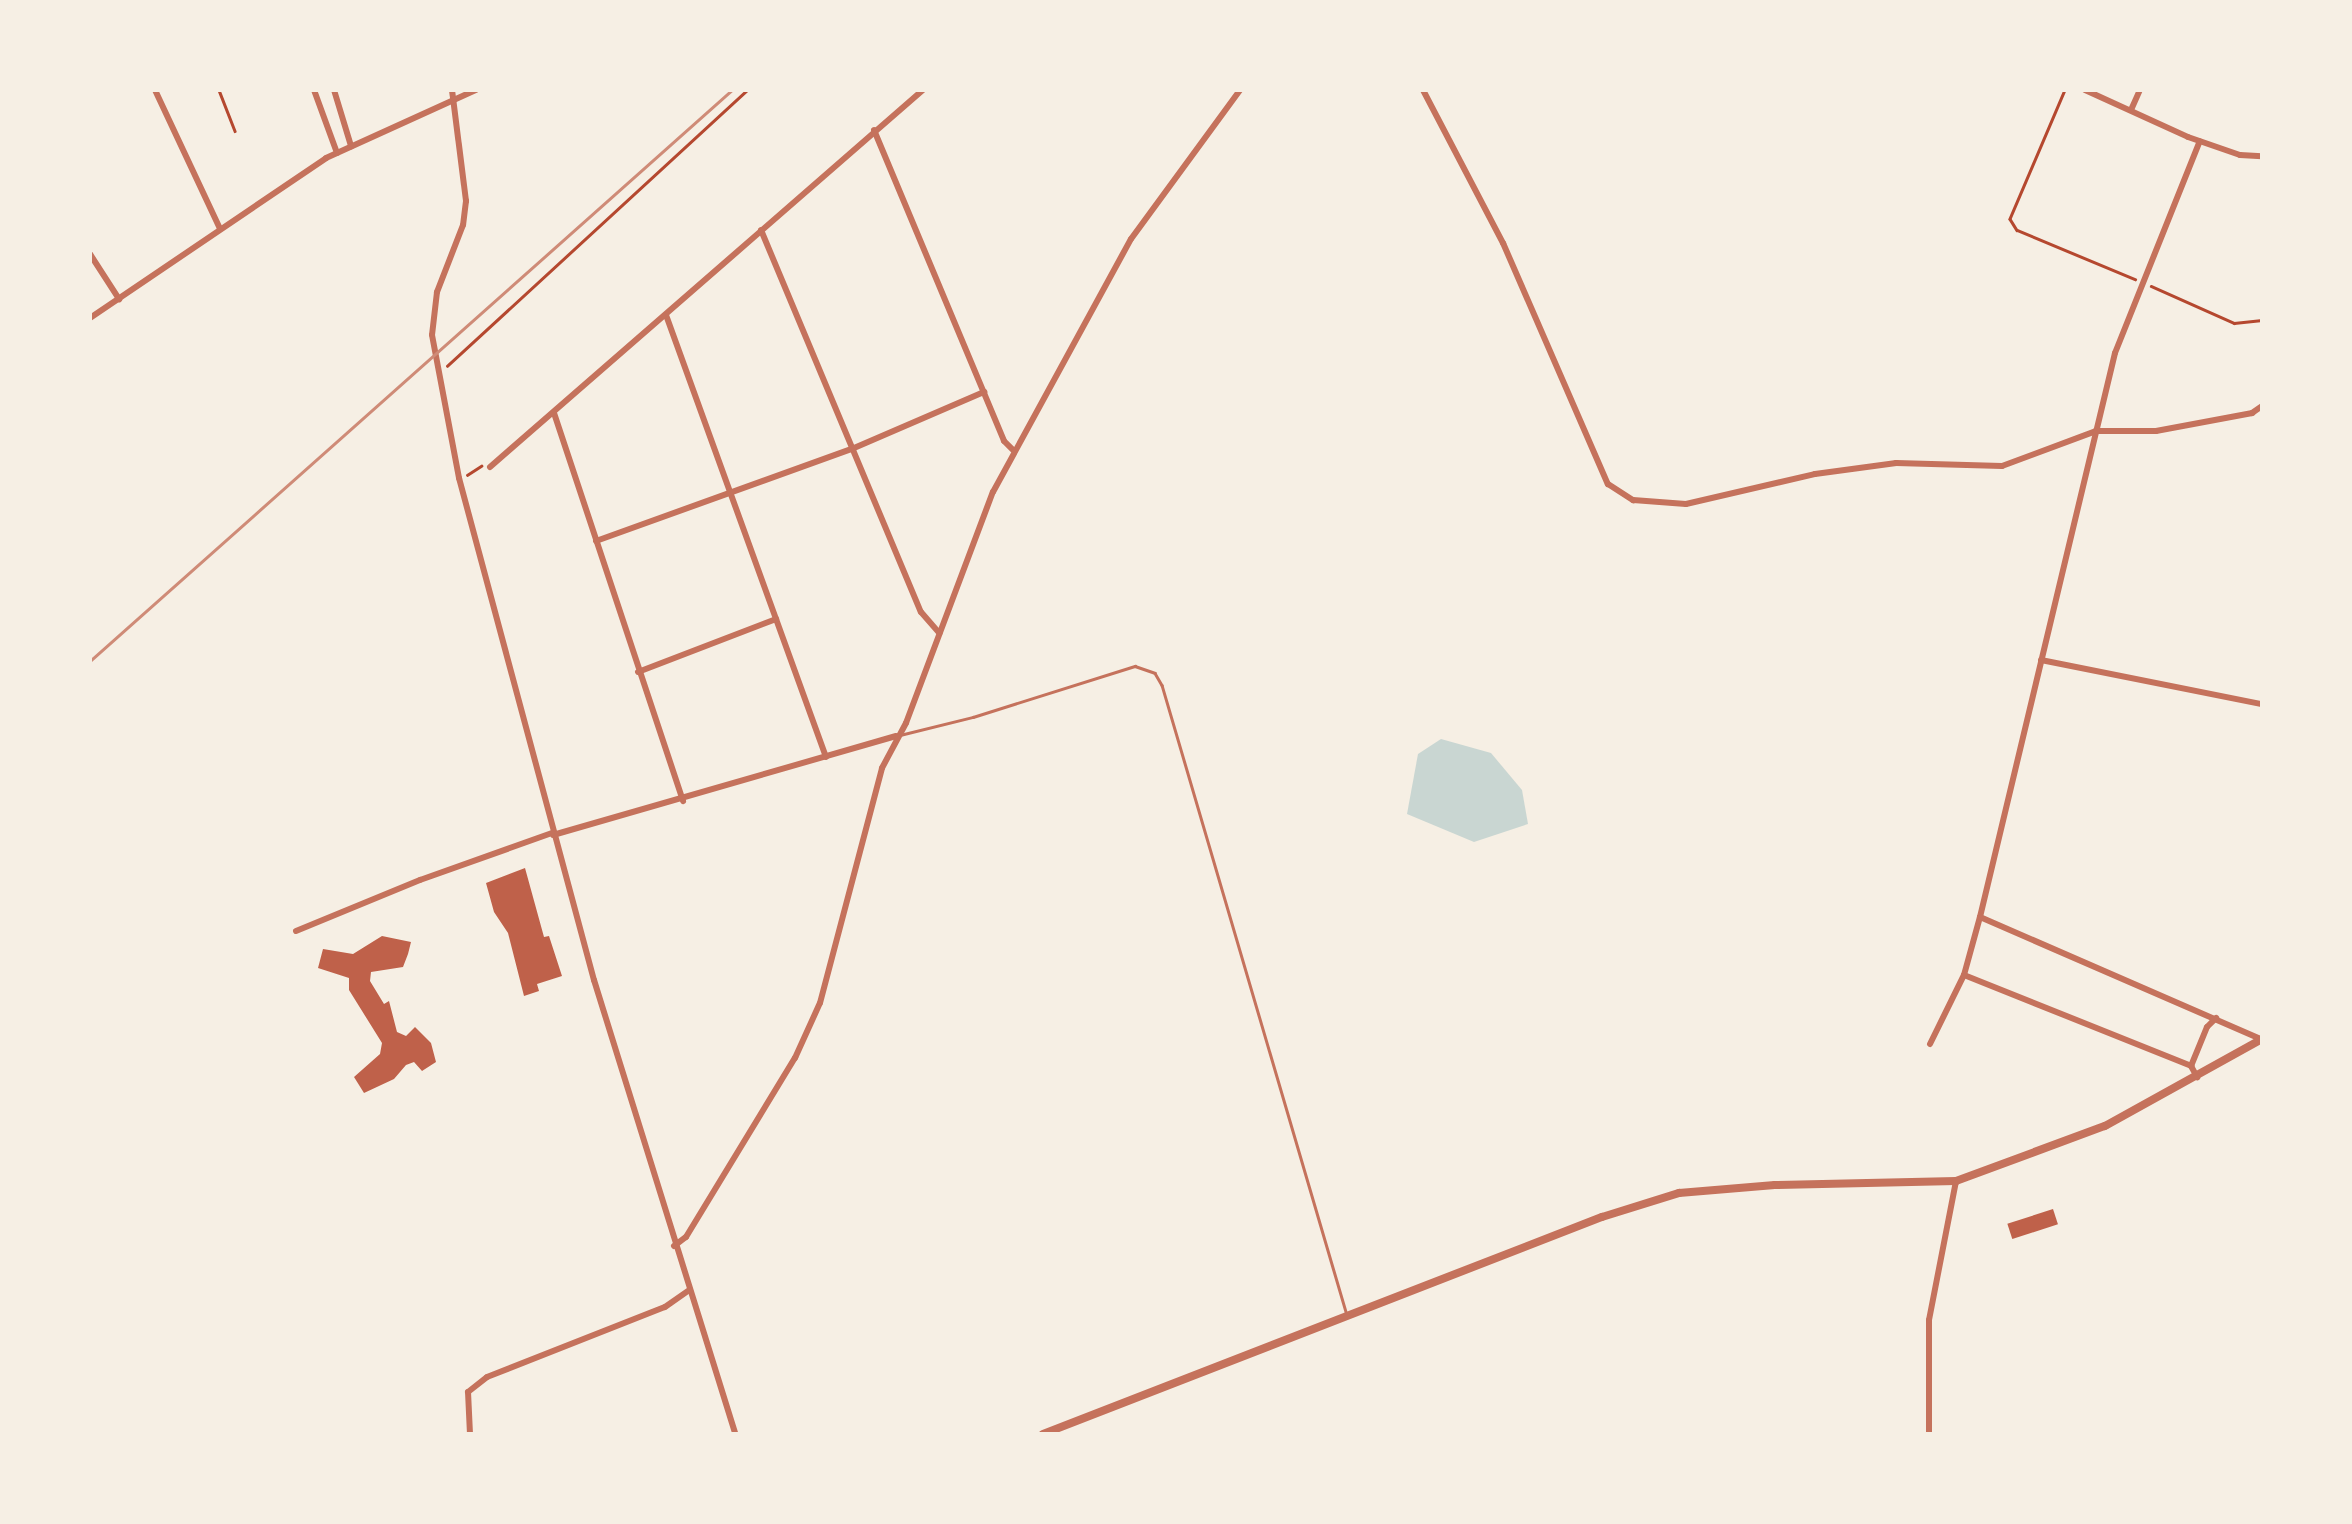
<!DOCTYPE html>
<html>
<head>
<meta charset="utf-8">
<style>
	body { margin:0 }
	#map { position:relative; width:2352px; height:1524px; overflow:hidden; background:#f6efe4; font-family:"Golos Text",sans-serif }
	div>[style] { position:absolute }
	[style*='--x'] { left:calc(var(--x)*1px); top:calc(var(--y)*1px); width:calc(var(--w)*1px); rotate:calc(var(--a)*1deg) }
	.water>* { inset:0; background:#c9d6d2 }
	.building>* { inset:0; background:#bf614a; transform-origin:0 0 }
	.path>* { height:2.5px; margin:-1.25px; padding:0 1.25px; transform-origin:1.25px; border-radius:1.25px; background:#b5482f }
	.service>* { height:2.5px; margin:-1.25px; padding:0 1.25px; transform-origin:1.25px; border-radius:1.25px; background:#c5725c }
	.minor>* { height:6px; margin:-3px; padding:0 3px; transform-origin:3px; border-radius:3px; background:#c5725c }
	.tertiary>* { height:8px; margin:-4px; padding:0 4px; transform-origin:4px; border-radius:4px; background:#c5725c }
	.rail>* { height:2.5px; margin:-1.25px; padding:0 1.25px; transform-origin:1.25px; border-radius:1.25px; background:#cf8b77 }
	span { translate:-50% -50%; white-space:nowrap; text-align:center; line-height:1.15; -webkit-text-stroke:8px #f6efe4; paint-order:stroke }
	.frame { position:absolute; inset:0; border:92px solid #f6efe4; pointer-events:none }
</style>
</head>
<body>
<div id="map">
	<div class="water">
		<i style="clip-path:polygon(1441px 739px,1491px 753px,1522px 790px,1528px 824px,1474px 842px,1407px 814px,1418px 754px)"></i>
	</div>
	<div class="building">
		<i style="clip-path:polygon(525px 868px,544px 937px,549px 936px,562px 976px,537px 984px,539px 991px,524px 996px,508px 933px,494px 912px,486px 883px)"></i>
		<i style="clip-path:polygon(382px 936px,411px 942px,408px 954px,403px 967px,371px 972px,370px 981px,384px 1004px,389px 1001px,397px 1032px,406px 1036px,415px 1027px,431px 1043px,436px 1062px,422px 1071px,414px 1062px,406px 1065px,394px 1079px,364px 1093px,354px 1077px,380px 1054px,382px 1043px,349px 990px,349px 978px,318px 968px,323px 949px,353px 954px)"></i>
		<i style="left:2053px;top:1209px;width:16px;height:48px;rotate:72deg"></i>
	</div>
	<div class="path">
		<i style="--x:219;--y:90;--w:44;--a:68.7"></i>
		<i style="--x:2065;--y:90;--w:140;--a:113.1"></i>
		<i style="--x:2010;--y:219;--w:13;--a:58"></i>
		<i style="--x:2017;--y:230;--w:128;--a:22.6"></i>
		<i style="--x:2151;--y:286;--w:91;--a:24"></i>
		<i style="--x:2234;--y:323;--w:28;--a:-6"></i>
		<i style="--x:447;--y:366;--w:408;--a:-42.6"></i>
		<i style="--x:467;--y:475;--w:17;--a:-33"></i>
	</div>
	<div class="service">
		<i style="--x:900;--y:735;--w:75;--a:-13.9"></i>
		<i style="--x:973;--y:717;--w:170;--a:-17.5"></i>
		<i style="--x:1135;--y:666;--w:21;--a:19"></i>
		<i style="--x:1155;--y:673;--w:14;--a:60"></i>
		<i style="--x:1162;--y:685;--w:657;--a:73.64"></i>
	</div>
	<div class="minor">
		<i style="--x:155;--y:90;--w:153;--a:64.9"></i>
		<i style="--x:314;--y:90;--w:67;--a:69.9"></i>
		<i style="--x:334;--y:90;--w:59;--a:73.1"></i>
		<i style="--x:452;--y:90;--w:112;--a:82.8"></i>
		<i style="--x:466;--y:201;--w:24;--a:97"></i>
		<i style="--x:463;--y:225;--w:72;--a:111.2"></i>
		<i style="--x:437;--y:292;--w:43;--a:96.6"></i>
		<i style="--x:432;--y:335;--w:146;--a:79.3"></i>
		<i style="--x:459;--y:478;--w:520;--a:74.95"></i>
		<i style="--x:594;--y:980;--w:475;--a:72.7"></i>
		<i style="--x:1423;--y:90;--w:173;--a:62.4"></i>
		<i style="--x:1503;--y:243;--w:263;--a:66.5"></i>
		<i style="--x:1608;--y:484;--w:30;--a:33"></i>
		<i style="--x:1633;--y:500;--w:53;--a:4.3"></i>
		<i style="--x:1686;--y:504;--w:132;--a:-13.1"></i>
		<i style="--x:1815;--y:474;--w:82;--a:-7.7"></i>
		<i style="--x:1896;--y:463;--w:106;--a:1.6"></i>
		<i style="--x:2002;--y:466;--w:100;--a:-20.4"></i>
		<i style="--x:2096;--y:431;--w:60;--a:0"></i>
		<i style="--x:2156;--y:431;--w:98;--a:-10.6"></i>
		<i style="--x:2252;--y:413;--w:12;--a:-35"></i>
		<i style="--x:2085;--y:90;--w:113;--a:24.5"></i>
		<i style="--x:2188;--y:137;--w:55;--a:19.1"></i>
		<i style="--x:2240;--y:155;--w:22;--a:3"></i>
		<i style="--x:2131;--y:110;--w:22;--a:-66"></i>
		<i style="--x:874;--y:130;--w:337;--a:67.3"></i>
		<i style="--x:1004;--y:441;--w:13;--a:45"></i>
		<i style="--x:761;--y:230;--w:414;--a:67.3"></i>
		<i style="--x:921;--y:612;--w:28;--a:49"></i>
		<i style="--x:90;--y:254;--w:54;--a:57.2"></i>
		<i style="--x:666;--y:315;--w:470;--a:70.1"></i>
		<i style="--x:90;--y:318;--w:285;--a:-34.1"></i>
		<i style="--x:326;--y:158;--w:165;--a:-24.4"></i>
		<i style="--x:554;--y:413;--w:409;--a:71.6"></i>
		<i style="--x:490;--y:467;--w:574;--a:-41.05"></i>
		<i style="--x:596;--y:541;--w:274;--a:-19.8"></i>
		<i style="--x:854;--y:448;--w:142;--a:-23.3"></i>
		<i style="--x:2041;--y:660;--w:225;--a:11.3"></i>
		<i style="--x:638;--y:672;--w:148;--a:-21"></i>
		<i style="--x:553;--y:835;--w:357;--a:-16.1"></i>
		<i style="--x:1980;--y:917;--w:306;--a:23.5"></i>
		<i style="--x:296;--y:931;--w:134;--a:-22.4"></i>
		<i style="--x:420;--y:880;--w:140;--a:-19.6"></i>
		<i style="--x:1964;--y:975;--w:245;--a:21.8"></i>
		<i style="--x:2191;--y:1066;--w:13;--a:61"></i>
		<i style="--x:1930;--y:1044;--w:77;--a:-63.8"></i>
		<i style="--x:1964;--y:975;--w:60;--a:-74.6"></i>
		<i style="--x:1980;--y:917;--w:580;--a:-76.54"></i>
		<i style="--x:2115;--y:353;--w:228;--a:-68.2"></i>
		<i style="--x:2191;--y:1066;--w:42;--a:-67.7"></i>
		<i style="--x:2207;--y:1027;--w:13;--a:-45"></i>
		<i style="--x:674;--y:1246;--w:15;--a:-37"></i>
		<i style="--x:686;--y:1237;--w:210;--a:-58.7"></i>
		<i style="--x:795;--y:1058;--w:60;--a:-65.6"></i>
		<i style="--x:820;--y:1003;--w:243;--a:-75.2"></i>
		<i style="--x:882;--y:768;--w:51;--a:-61.9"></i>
		<i style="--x:906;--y:723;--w:247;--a:-69.4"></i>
		<i style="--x:993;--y:492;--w:288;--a:-61.4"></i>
		<i style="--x:1131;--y:239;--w:185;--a:-53.8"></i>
		<i style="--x:470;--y:1434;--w:42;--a:-92.7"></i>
		<i style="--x:468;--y:1392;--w:24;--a:-38"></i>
		<i style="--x:487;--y:1377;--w:191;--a:-21.5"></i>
		<i style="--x:665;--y:1307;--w:29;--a:-35"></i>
		<i style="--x:1929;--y:1434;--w:114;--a:-90"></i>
		<i style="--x:1929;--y:1320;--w:142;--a:-79"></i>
	</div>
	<div class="tertiary">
		<i style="--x:1043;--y:1434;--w:600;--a:-21.22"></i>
		<i style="--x:1602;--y:1217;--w:81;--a:-17.3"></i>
		<i style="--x:1679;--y:1193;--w:96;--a:-4.8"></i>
		<i style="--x:1775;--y:1185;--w:181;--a:-1.3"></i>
		<i style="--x:1956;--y:1181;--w:159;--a:-20.3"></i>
		<i style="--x:2105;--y:1126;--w:179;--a:-29"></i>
	</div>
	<div class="rail">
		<i style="--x:90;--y:661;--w:859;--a:-41.65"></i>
	</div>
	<div class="frame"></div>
</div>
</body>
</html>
